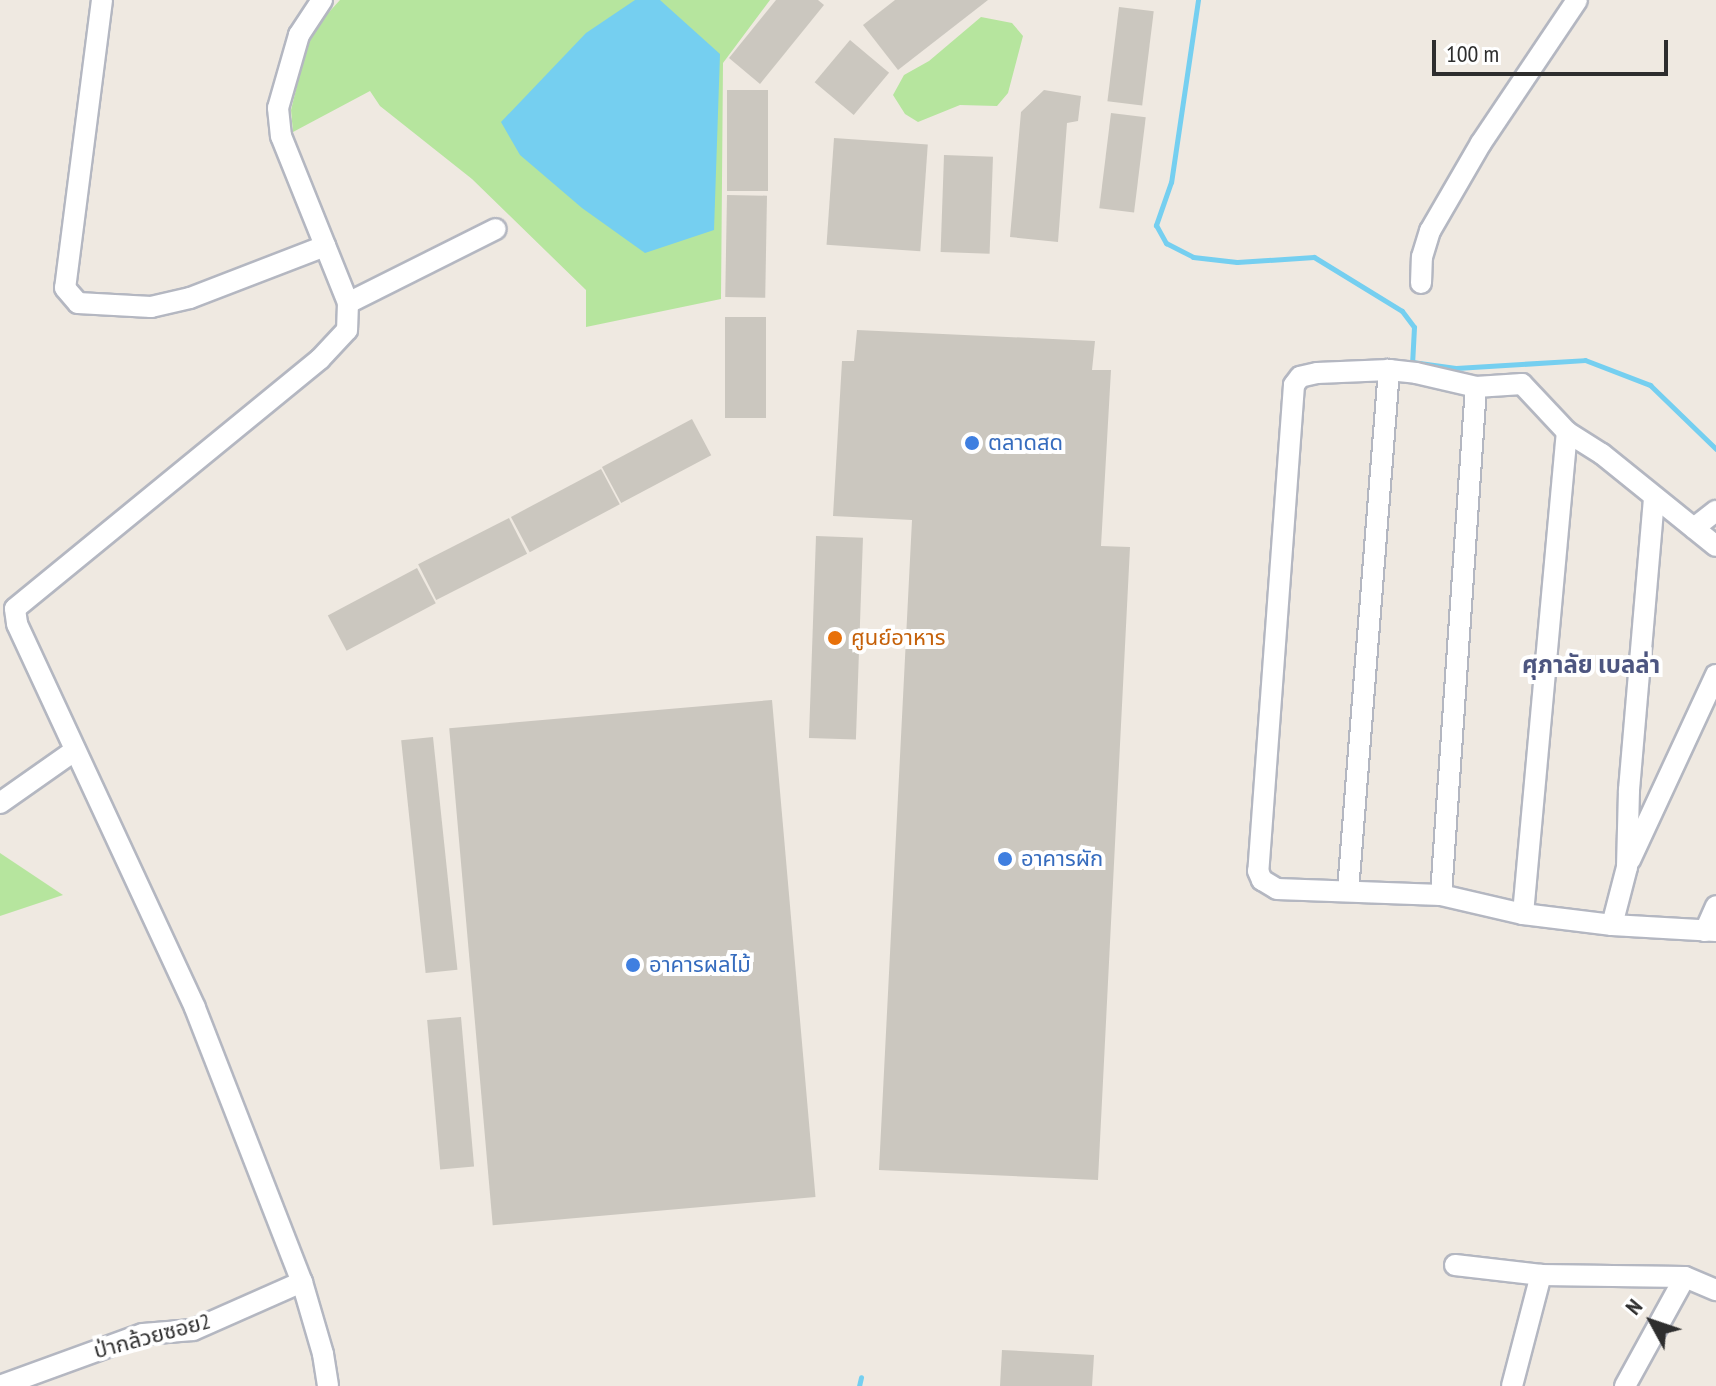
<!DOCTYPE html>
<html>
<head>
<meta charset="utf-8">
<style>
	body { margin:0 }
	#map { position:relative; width:1716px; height:1386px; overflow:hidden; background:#efe9e1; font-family:"PT Sans Narrow","Noto Sans Thai",sans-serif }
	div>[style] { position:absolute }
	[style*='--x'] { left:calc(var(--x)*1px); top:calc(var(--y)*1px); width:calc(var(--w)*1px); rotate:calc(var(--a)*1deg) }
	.green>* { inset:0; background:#b6e59e }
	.water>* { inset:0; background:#75cff0 }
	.stream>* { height:5px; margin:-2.5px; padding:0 2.5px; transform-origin:2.5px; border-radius:2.5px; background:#75cff0 }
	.building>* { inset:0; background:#cbc7bf; transform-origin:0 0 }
	.roads { filter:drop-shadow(2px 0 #b4b7c1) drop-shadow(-2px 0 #b4b7c1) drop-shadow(0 2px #b4b7c1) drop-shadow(0 -2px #b4b7c1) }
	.minor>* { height:20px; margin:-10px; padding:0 10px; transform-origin:10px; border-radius:10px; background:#fff }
	.dots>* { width:22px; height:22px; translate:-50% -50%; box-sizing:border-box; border:4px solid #fff; border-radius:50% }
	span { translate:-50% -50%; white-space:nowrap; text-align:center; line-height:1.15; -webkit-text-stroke:8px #fff; paint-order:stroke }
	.shop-label { font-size:22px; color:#366cbe }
	.left { translate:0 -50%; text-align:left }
	.food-label { font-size:22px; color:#c56008 }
	.street-label { font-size:22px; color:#2e2e2e }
	.neighbourhood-label { font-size:24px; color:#4d5680; font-weight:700 }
	.north { position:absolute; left:1612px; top:1282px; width:80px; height:80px; -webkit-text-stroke:6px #fff; paint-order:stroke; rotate:310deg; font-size:22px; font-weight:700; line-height:32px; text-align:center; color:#2e2e2e }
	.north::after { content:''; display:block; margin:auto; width:28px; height:36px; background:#2e2e2e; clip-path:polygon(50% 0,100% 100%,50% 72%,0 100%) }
	.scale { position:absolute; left:1432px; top:40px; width:236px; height:36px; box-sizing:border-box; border:4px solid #2e2e2e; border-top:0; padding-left:10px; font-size:24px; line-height:28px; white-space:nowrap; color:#2e2e2e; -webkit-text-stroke:6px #fff; paint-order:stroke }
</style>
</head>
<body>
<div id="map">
	<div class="green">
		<i style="clip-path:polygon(340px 0,770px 0,723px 63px,721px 299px,586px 327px,586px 290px,472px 179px,380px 106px,370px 91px,293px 132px,291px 110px,310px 33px)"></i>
		<i style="clip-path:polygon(981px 17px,1012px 23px,1023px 36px,1008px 93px,997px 106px,960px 105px,918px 122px,905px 114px,893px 95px,904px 75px,929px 61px)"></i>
		<i style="clip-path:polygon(0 853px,63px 895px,0 916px)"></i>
	</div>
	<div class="water">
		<i style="clip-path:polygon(635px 0,660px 0,720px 54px,714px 230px,645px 253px,582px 208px,520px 155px,501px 122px,586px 33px)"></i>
	</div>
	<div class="stream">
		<i style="--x:1198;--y:0;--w:184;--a:98.4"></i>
		<i style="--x:1171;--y:182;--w:46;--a:109.2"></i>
		<i style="--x:1156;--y:225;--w:21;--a:61"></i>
		<i style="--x:1166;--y:243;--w:30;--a:27"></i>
		<i style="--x:1193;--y:257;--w:44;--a:6.5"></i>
		<i style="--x:1237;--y:262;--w:77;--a:-3.7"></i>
		<i style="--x:1314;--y:257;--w:103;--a:31.5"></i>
		<i style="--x:1402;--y:311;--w:20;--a:53"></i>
		<i style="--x:1414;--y:327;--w:35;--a:93"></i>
		<i style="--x:1412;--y:362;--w:44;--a:7.8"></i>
		<i style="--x:1456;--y:368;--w:129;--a:-3.5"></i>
		<i style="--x:1585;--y:360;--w:70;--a:21"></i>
		<i style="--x:1650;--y:385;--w:92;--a:44.1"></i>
		<i style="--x:859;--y:1386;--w:9;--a:-77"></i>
	</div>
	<div class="building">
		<i style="clip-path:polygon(776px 0,818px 0,824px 5px,760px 84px,729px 58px)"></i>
		<i style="clip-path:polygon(895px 0,988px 0,898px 70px,863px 25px)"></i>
		<i style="left:1119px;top:7px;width:35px;height:95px;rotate:7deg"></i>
		<i style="left:850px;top:40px;width:51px;height:55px;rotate:40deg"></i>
		<i style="left:727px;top:90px;width:41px;height:101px"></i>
		<i style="clip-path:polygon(1044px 90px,1081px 96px,1078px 121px,1067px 123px,1058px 242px,1010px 237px,1021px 112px)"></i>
		<i style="left:1111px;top:113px;width:35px;height:96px;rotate:7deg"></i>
		<i style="left:834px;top:138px;width:94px;height:107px;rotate:4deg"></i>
		<i style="left:944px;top:155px;width:49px;height:97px;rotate:2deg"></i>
		<i style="left:727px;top:195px;width:40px;height:102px;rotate:1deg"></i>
		<i style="left:725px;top:317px;width:41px;height:101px"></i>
		<i style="clip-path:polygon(857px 330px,1095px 341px,1092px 370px,1111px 370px,1101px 546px,1130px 547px,1098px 1180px,879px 1170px,912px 520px,833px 516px,842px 361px,854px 361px)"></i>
		<i style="left:692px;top:419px;width:41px;height:102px;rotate:62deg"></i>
		<i style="left:601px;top:469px;width:40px;height:102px;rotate:62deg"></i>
		<i style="left:509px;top:518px;width:40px;height:102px;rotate:63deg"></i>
		<i style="left:816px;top:536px;width:47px;height:202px;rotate:2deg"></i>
		<i style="left:417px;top:568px;width:40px;height:101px;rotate:62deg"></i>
		<i style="left:772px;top:700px;width:499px;height:324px;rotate:85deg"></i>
		<i style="left:433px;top:737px;width:234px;height:32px;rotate:84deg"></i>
		<i style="left:461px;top:1017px;width:150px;height:34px;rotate:85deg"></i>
		<i style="clip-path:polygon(1002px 1350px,1094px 1355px,1092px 1386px,1000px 1386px)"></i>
	</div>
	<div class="roads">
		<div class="minor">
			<i style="--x:102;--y:0;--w:290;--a:97.3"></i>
			<i style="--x:65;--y:288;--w:20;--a:49"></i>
			<i style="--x:78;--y:303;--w:73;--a:3.1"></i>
			<i style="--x:151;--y:307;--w:40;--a:-13"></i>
			<i style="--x:190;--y:298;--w:145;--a:-21.1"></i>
			<i style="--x:322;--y:0;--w:42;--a:123.3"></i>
			<i style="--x:299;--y:35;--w:76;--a:106"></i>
			<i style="--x:278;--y:108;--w:28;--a:84"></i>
			<i style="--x:281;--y:136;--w:180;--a:68.1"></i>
			<i style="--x:348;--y:303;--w:27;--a:92"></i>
			<i style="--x:347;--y:330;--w:40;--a:133"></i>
			<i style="--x:320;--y:359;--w:394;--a:140.7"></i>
			<i style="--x:15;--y:609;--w:15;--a:82"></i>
			<i style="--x:17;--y:624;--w:423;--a:65.1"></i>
			<i style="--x:195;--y:1008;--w:294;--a:68.7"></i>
			<i style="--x:302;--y:1282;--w:75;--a:73.7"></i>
			<i style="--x:323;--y:1354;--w:32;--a:81"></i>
			<i style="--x:1421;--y:283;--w:26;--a:-88"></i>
			<i style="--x:1422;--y:257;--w:27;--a:-73"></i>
			<i style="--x:1430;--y:231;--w:102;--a:-59.9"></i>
			<i style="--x:1481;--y:143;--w:172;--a:-56.1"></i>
			<i style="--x:348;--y:303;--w:165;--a:-26.6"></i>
			<i style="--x:1389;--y:370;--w:72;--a:177.6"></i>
			<i style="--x:1317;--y:373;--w:17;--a:167"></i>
			<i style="--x:1300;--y:377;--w:10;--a:127"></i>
			<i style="--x:1294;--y:385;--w:487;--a:94.2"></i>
			<i style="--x:1258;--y:871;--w:10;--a:66"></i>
			<i style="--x:1262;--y:880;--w:17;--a:31"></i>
			<i style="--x:1277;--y:889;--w:164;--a:2.1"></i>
			<i style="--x:1441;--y:895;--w:84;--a:13"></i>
			<i style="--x:1523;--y:914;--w:90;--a:7"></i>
			<i style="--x:1612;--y:925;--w:104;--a:3.3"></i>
			<i style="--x:1694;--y:528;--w:28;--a:-38"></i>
			<i style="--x:0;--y:803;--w:90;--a:-35.1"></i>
			<i style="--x:1630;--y:860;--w:204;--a:-65.1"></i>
			<i style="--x:1348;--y:891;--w:523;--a:-85.5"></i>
			<i style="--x:1389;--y:370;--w:27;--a:6"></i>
			<i style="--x:1416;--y:373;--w:62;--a:13.1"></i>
			<i style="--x:1441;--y:895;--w:509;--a:-86.06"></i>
			<i style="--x:1476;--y:387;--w:46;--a:-3.7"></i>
			<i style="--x:1522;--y:384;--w:66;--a:46.8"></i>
			<i style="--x:1523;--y:914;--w:484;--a:-84.8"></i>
			<i style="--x:1567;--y:432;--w:41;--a:32.2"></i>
			<i style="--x:1602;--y:454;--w:146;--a:38.9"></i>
			<i style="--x:1612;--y:925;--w:60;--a:-75.5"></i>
			<i style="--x:1627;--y:867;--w:77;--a:-88.5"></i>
			<i style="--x:1629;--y:790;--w:293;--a:-85.1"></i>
			<i style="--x:1705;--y:931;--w:27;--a:-66"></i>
			<i style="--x:1455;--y:1265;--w:87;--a:6.6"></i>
			<i style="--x:1541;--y:1275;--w:144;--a:0.8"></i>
			<i style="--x:1685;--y:1277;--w:34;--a:23"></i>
			<i style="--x:0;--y:1386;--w:152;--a:-20"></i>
			<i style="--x:143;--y:1334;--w:50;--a:-4.6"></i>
			<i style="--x:193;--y:1330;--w:119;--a:-23.8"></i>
			<i style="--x:1512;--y:1386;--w:115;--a:-75.4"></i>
			<i style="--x:1625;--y:1386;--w:124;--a:-61.2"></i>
		</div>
	</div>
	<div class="dots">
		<i style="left:972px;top:443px;background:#3f7fe0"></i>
		<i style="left:835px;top:638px;background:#e8710a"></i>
		<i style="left:1005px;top:859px;background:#3f7fe0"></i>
		<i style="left:633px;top:965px;background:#3f7fe0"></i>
	</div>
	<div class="shop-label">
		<span class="left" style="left:988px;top:443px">ตลาดสด</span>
		<span class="left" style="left:1021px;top:859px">อาคารผัก</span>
		<span class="left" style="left:649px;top:965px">อาคารผลไม้</span>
	</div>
	<div class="food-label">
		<span class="left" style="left:851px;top:638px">ศูนย์อาหาร</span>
	</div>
	<div class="street-label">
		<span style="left:152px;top:1336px;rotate:-15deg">ป่ากล้วยซอย2</span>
	</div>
	<div class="neighbourhood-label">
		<span style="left:1591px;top:665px">ศุภาลัย เบลล่า</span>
	</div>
	<div class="north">N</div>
	<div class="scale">100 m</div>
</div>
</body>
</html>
